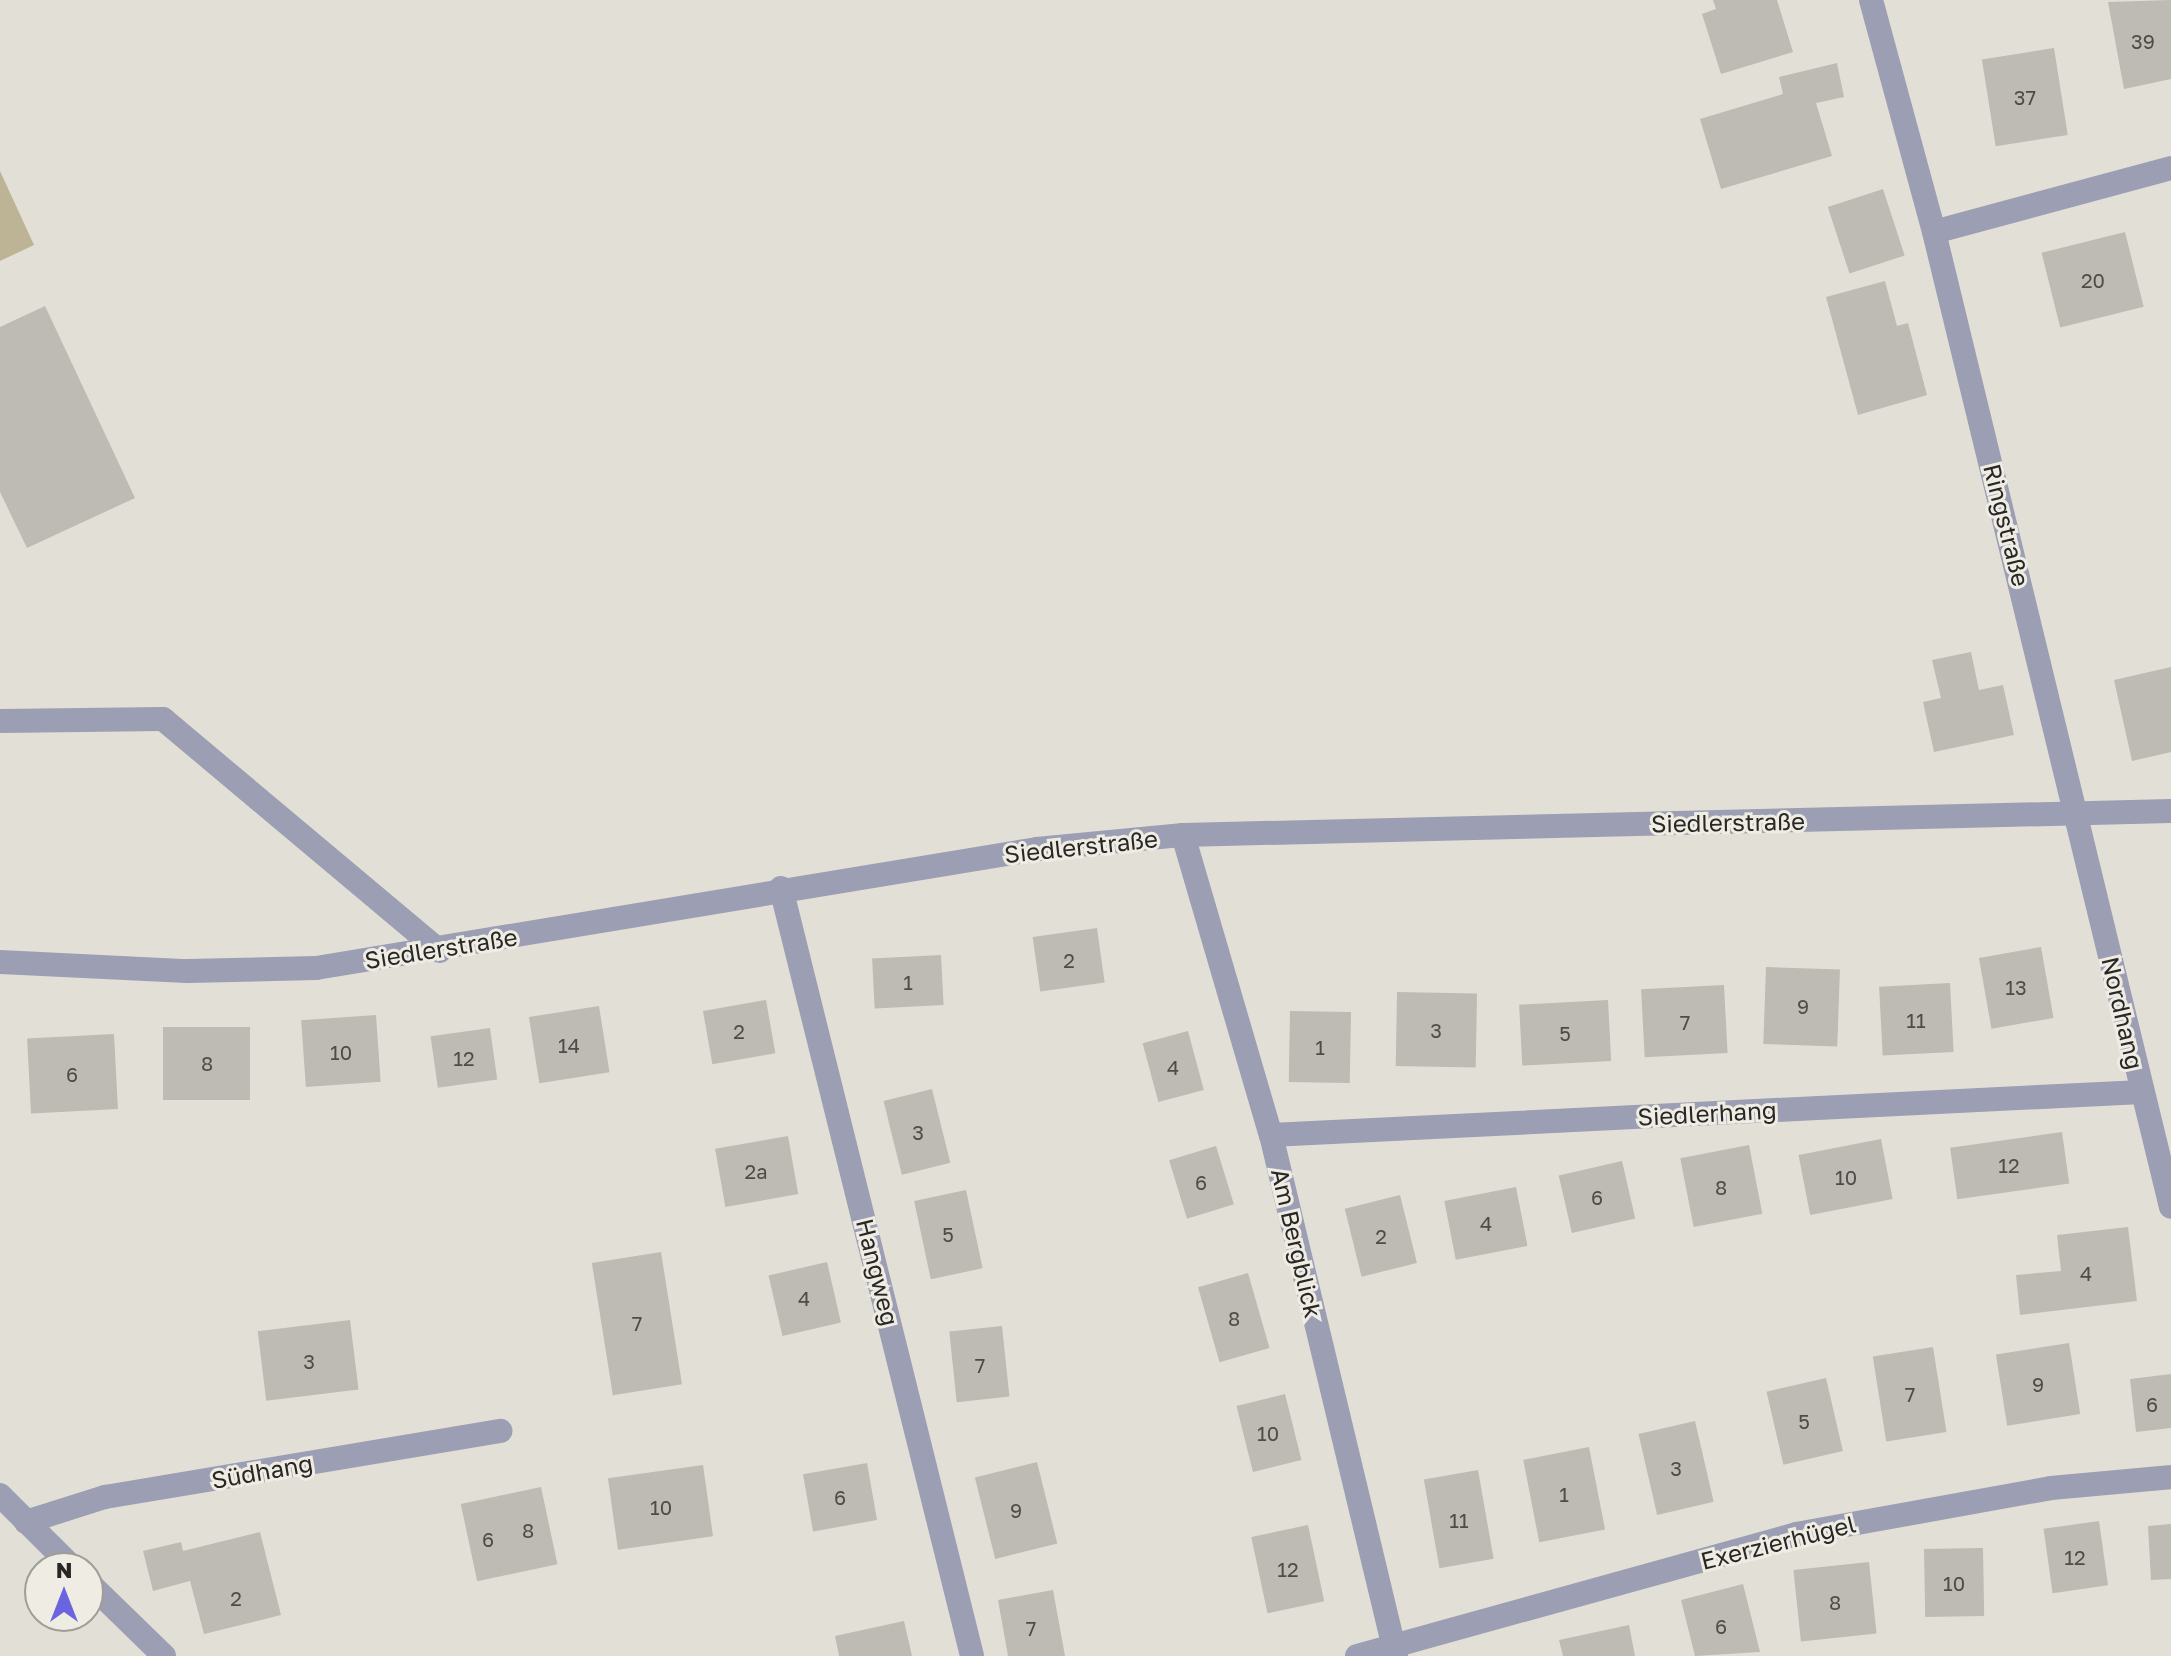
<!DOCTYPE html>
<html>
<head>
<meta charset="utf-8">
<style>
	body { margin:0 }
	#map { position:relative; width:2171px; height:1656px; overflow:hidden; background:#e2dfd7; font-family:"Golos Text",sans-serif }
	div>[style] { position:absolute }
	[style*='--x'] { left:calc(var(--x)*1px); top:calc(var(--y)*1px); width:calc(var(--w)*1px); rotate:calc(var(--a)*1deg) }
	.green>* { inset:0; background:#bdb395 }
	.building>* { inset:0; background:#bdbbb3; transform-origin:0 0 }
	.minor>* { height:24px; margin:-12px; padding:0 12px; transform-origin:12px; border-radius:12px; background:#9c9eb3 }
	span { translate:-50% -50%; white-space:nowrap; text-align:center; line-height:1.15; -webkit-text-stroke:6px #efece4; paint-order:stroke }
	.number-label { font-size:20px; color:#4d4c48 }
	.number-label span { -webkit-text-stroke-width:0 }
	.street-label { font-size:24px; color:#282724 }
	.north { position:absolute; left:24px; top:1552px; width:80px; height:80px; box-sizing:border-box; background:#efece4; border:2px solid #9f9d97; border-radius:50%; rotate:0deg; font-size:22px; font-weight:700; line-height:32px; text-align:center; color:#282724 }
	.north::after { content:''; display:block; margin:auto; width:28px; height:36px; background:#6a65de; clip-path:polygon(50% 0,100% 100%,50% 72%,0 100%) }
</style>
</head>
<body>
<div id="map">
	<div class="green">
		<i style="clip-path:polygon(0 171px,34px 245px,0 261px)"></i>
	</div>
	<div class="building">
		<i style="clip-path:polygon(1713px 0,1777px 0,1793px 52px,1721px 74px,1702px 14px,1716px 9px)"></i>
		<i style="clip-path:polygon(2171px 0,2171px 79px,2124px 89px,2108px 2px)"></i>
		<i style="left:2054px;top:48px;width:88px;height:73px;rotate:81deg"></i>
		<i style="clip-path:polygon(1837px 63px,1844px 97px,1816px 103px,1832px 156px,1721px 189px,1700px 119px,1783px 94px,1779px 77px)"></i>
		<i style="left:1883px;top:189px;width:70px;height:58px;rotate:72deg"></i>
		<i style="left:2125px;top:232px;width:77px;height:86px;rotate:76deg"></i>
		<i style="clip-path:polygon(1885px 281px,1897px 326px,1908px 323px,1927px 395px,1858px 415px,1826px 297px)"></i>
		<i style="clip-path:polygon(45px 306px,135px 498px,27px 548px,0 492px,0 327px)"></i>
		<i style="clip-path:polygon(1971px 652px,1979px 690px,2003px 685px,2014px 735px,1934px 752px,1923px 702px,1941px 698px,1932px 660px)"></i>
		<i style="clip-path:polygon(2171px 667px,2171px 752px,2132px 761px,2114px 680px)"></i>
		<i style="left:1097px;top:928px;width:55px;height:65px;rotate:82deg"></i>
		<i style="left:2041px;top:947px;width:72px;height:63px;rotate:80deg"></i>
		<i style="left:941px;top:955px;width:50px;height:69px;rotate:87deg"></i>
		<i style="left:1766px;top:967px;width:74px;height:77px;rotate:2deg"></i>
		<i style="left:1950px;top:983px;width:69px;height:71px;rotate:87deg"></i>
		<i style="left:1724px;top:985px;width:68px;height:83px;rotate:87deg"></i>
		<i style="left:1397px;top:992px;width:80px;height:74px;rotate:1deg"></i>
		<i style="left:766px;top:1000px;width:54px;height:64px;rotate:80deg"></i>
		<i style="left:1608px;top:1000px;width:61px;height:89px;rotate:87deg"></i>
		<i style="left:599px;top:1006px;width:67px;height:71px;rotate:81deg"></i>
		<i style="left:1290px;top:1011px;width:61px;height:71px;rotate:1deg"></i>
		<i style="left:376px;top:1015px;width:67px;height:75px;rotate:86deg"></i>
		<i style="left:163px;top:1027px;width:87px;height:73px"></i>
		<i style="left:490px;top:1028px;width:52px;height:60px;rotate:82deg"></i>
		<i style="left:1188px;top:1031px;width:61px;height:47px;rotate:75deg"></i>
		<i style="left:114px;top:1034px;width:75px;height:87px;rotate:87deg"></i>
		<i style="left:932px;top:1089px;width:76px;height:50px;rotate:76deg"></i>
		<i style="left:2062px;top:1132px;width:52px;height:113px;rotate:82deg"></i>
		<i style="left:788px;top:1136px;width:59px;height:74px;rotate:80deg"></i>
		<i style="left:1881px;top:1139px;width:61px;height:84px;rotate:79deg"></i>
		<i style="left:1749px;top:1145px;width:70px;height:70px;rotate:79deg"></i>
		<i style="left:1216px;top:1146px;width:61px;height:49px;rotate:73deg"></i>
		<i style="left:1622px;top:1161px;width:59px;height:65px;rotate:77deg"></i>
		<i style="left:1516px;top:1187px;width:60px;height:73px;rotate:79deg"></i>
		<i style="left:966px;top:1190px;width:80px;height:53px;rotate:78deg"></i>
		<i style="left:1400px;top:1195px;width:70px;height:57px;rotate:76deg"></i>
		<i style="clip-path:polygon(2128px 1227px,2137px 1301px,2020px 1315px,2016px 1275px,2061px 1271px,2057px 1235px)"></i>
		<i style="left:661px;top:1252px;width:134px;height:70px;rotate:81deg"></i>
		<i style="left:827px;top:1262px;width:62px;height:60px;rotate:77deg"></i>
		<i style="left:1248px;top:1273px;width:78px;height:52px;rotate:74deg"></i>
		<i style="left:350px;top:1320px;width:70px;height:93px;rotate:83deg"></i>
		<i style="left:1002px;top:1326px;width:71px;height:53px;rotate:84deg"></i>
		<i style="left:2069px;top:1343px;width:72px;height:74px;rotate:81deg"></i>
		<i style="left:1933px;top:1347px;width:86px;height:61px;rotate:81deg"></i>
		<i style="clip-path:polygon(2171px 1374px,2171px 1428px,2136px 1432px,2130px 1379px)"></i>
		<i style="left:1826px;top:1378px;width:75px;height:61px;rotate:77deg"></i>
		<i style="left:1285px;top:1394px;width:68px;height:50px;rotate:76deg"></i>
		<i style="left:1695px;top:1421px;width:83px;height:58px;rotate:77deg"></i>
		<i style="left:1589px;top:1447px;width:84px;height:67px;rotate:79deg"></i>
		<i style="left:1037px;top:1462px;width:84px;height:64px;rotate:76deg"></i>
		<i style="left:867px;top:1463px;width:58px;height:65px;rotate:80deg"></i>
		<i style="left:703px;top:1465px;width:72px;height:96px;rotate:82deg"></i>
		<i style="left:1478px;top:1470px;width:90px;height:55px;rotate:80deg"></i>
		<i style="left:541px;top:1487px;width:79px;height:82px;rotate:78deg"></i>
		<i style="left:2099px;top:1521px;width:65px;height:56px;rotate:82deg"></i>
		<i style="clip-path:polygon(2171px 1524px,2171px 1579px,2151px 1580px,2148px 1526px)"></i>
		<i style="left:1308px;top:1525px;width:78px;height:58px;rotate:78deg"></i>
		<i style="clip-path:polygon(260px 1532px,281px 1615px,204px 1634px,190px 1581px,153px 1591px,143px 1551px,181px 1542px,183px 1551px)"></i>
		<i style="left:1983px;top:1548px;width:68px;height:59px;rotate:89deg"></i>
		<i style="left:1869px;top:1562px;width:72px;height:76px;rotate:84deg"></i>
		<i style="clip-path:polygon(1743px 1584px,1760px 1652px,1695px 1656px,1681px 1600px)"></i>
		<i style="clip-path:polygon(1053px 1590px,1065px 1656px,1008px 1656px,998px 1600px)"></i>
		<i style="clip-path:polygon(904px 1621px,912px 1656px,839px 1656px,835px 1636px)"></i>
		<i style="clip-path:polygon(1629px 1625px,1635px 1656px,1563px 1656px,1559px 1640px)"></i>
	</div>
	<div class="minor">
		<i style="--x:1871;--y:0;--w:240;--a:74.8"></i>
		<i style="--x:2171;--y:168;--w:245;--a:164.9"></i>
		<i style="--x:1934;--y:232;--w:1003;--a:76.34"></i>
		<i style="--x:0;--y:721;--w:163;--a:-0.7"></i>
		<i style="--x:163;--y:719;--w:361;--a:40"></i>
		<i style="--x:1183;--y:835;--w:313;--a:73.7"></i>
		<i style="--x:1271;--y:1135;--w:536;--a:76.51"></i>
		<i style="--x:781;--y:888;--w:791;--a:76.03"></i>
		<i style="--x:0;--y:962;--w:187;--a:2.8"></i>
		<i style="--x:187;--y:971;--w:129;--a:-1.3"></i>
		<i style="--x:316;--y:968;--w:731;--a:-9.37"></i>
		<i style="--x:1037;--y:849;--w:147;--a:-5.5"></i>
		<i style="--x:1183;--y:835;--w:988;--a:-1.39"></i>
		<i style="--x:1271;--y:1135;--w:872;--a:-2.83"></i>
		<i style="--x:0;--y:1495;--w:103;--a:45"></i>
		<i style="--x:26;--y:1522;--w:83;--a:-17.6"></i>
		<i style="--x:105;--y:1497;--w:401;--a:-9.5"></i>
		<i style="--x:88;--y:1582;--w:106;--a:44.2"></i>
		<i style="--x:1357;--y:1656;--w:456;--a:-15.5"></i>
		<i style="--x:1796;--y:1534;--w:259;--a:-10.2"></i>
		<i style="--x:2051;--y:1488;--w:121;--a:-5.2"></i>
	</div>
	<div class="number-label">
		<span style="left:2143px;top:41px">39</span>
		<span style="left:2025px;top:97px">37</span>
		<span style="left:2093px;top:280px">20</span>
		<span style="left:1069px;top:960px">2</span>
		<span style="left:908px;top:982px">1</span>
		<span style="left:2016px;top:987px">13</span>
		<span style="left:1803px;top:1006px">9</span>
		<span style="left:1916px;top:1020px">11</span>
		<span style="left:1685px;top:1022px">7</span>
		<span style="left:1436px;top:1030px">3</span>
		<span style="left:739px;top:1031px">2</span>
		<span style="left:1565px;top:1033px">5</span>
		<span style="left:569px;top:1045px">14</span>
		<span style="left:1320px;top:1047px">1</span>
		<span style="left:341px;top:1052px">10</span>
		<span style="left:464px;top:1058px">12</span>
		<span style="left:207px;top:1063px">8</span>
		<span style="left:1173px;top:1067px">4</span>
		<span style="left:72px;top:1074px">6</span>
		<span style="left:918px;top:1132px">3</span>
		<span style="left:2009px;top:1165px">12</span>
		<span style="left:756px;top:1171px">2a</span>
		<span style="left:1846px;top:1177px">10</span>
		<span style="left:1201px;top:1182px">6</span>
		<span style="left:1721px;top:1187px">8</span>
		<span style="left:1597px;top:1197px">6</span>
		<span style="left:1486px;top:1223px">4</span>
		<span style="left:948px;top:1234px">5</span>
		<span style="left:1381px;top:1236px">2</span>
		<span style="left:2086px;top:1273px">4</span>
		<span style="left:804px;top:1298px">4</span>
		<span style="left:1234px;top:1318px">8</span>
		<span style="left:637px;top:1323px">7</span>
		<span style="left:309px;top:1361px">3</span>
		<span style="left:980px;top:1365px">7</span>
		<span style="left:2038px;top:1384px">9</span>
		<span style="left:1910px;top:1394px">7</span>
		<span style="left:2152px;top:1404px">6</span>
		<span style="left:1804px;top:1421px">5</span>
		<span style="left:1268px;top:1433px">10</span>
		<span style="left:1676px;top:1468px">3</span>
		<span style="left:1564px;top:1494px">1</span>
		<span style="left:840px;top:1497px">6</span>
		<span style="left:661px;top:1507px">10</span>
		<span style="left:1016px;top:1510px">9</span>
		<span style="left:1459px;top:1520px">11</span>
		<span style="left:528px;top:1530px">8</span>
		<span style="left:488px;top:1539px">6</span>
		<span style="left:2075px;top:1557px">12</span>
		<span style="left:1288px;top:1569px">12</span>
		<span style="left:1954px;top:1583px">10</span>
		<span style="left:236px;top:1598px">2</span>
		<span style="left:1835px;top:1602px">8</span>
		<span style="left:1721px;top:1626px">6</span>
		<span style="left:1031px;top:1628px">7</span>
	</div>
	<div class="street-label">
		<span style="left:2007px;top:525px;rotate:76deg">Ringstraße</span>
		<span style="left:1728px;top:822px;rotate:-1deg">Siedlerstraße</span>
		<span style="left:1081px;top:846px;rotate:-6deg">Siedlerstraße</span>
		<span style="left:441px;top:948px;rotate:-9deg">Siedlerstraße</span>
		<span style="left:2123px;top:1013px;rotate:77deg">Nordhang</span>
		<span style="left:1707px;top:1113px;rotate:-3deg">Siedlerhang</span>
		<span style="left:1297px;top:1243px;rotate:77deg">Am Bergblick</span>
		<span style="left:878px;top:1272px;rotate:76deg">Hangweg</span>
		<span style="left:262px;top:1471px;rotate:-10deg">Südhang</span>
		<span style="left:1778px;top:1542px;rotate:-14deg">Exerzierhügel</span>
	</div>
	<div class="north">N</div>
</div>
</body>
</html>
